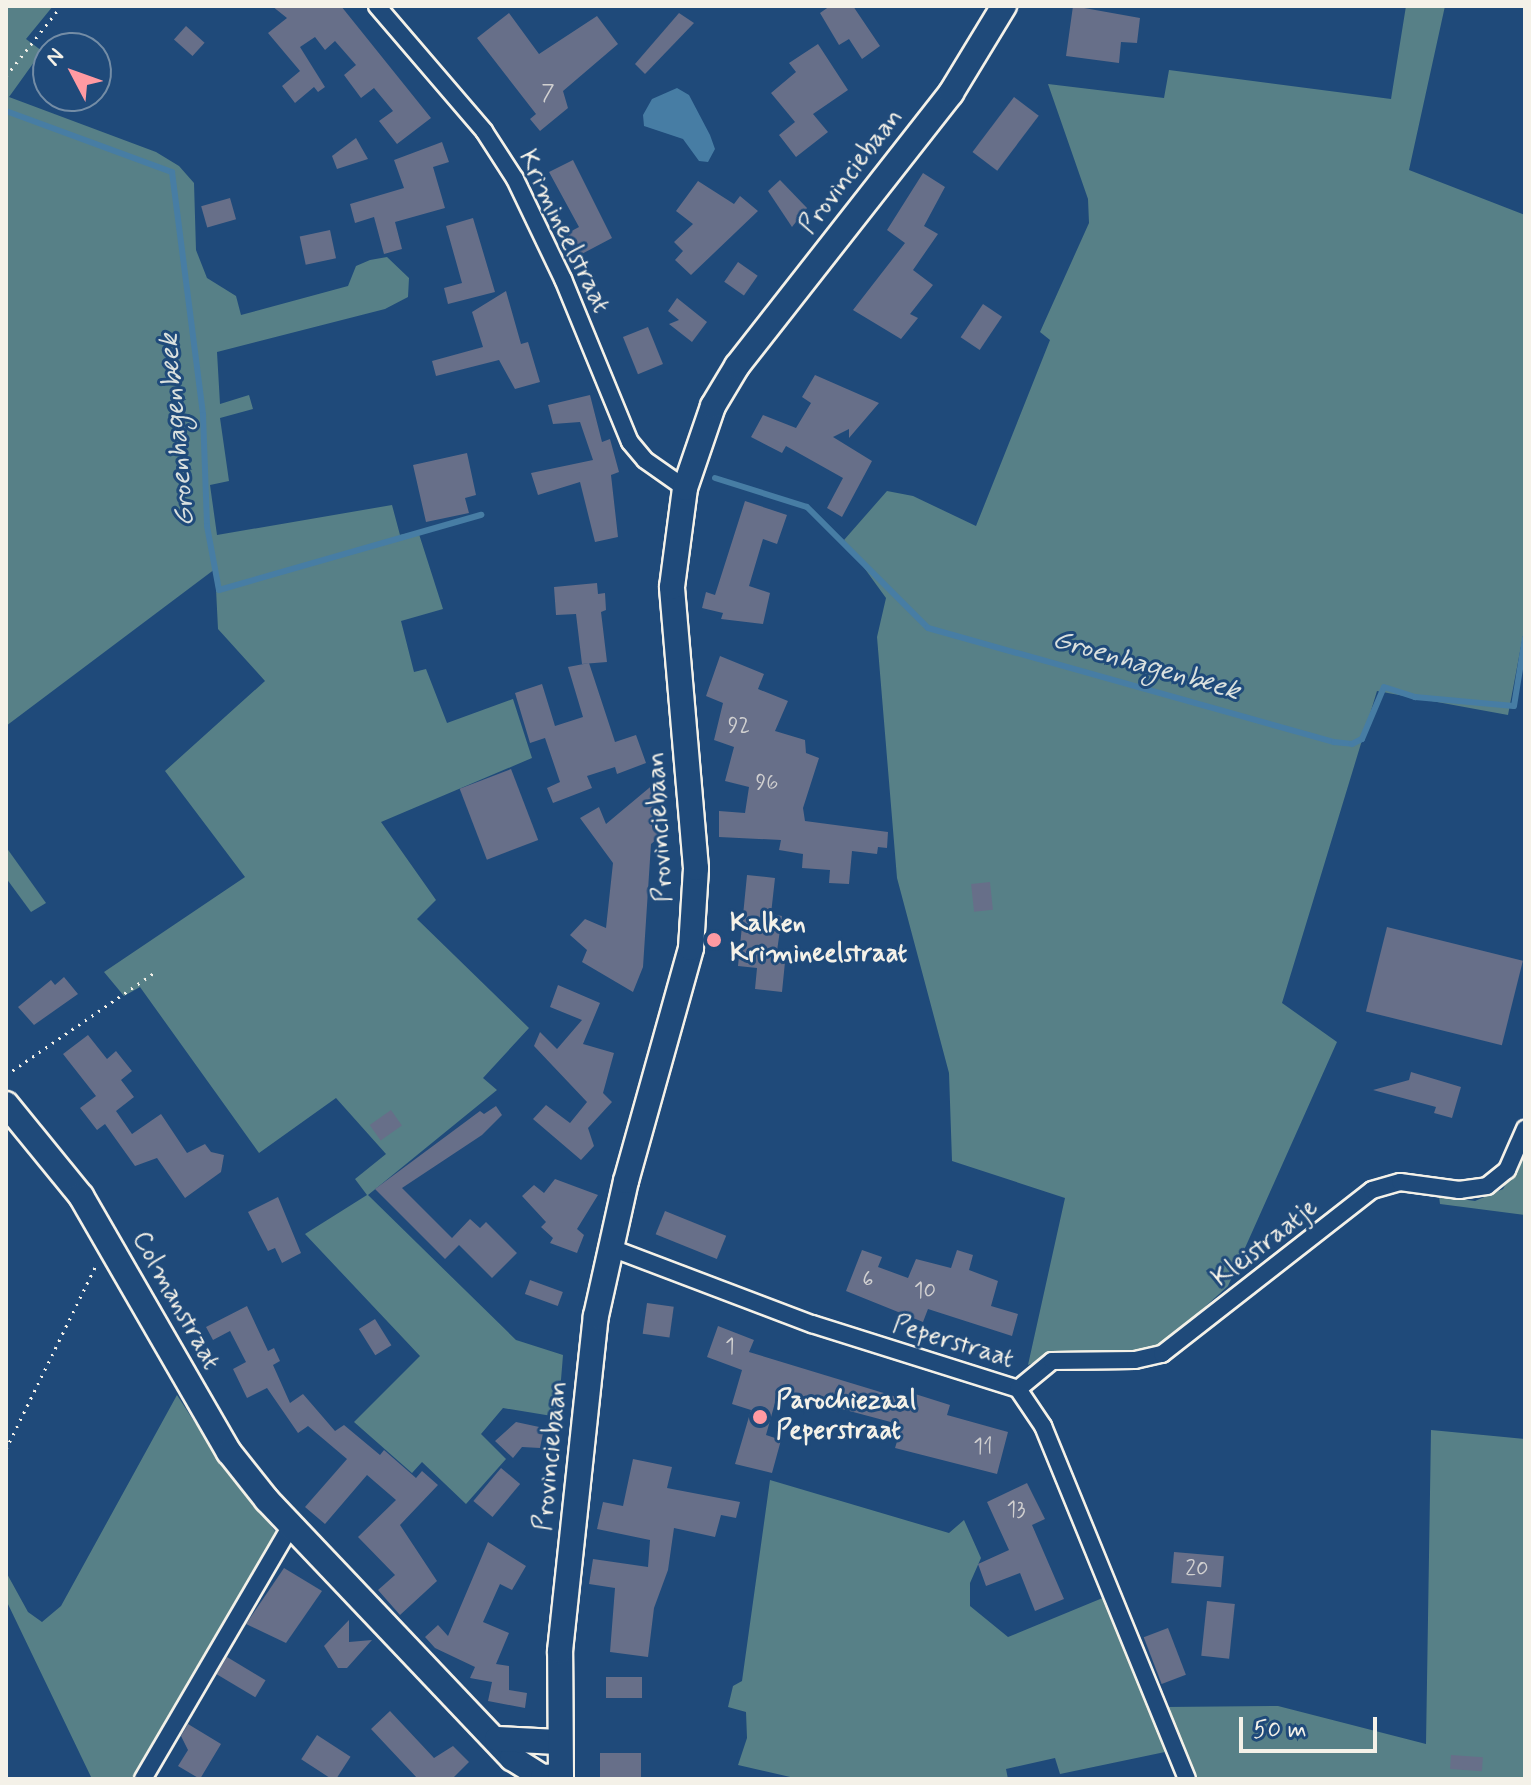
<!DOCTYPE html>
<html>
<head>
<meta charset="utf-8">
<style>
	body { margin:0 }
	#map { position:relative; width:1531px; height:1785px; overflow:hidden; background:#1f4a7a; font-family:Mynerve,sans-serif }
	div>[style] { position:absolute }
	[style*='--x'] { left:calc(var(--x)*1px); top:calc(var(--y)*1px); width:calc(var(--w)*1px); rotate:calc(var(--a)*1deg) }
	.green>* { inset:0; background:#578087 }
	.water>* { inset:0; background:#477da4 }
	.stream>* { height:6px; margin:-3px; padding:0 3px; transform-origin:3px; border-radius:3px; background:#477da4 }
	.building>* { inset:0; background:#676f89; transform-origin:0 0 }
	.path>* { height:3px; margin-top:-1.5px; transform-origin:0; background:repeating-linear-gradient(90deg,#f4f1e8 0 2px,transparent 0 8px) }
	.roads { filter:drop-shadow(2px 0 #f4f1e8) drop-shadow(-2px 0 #f4f1e8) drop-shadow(0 2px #f4f1e8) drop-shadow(0 -2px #f4f1e8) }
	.street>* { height:16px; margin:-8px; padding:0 8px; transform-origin:8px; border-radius:8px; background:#1f4a7a }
	.secondary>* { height:24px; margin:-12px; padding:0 12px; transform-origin:12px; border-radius:12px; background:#1f4a7a }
	.dots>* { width:22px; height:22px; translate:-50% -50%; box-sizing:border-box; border:4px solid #1f4a7a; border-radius:50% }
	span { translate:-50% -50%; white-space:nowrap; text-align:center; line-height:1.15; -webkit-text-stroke:6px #1f4a7a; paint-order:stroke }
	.number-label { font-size:22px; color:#d1d0d0 }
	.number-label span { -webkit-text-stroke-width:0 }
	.street-label { font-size:26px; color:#f4f1e8 }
	.poi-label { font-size:26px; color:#f4f1e8; font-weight:700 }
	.left { translate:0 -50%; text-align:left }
	.water-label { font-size:28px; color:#dae0de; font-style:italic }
	.frame { position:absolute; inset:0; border:8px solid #f4f1e8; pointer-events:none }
	.north { position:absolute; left:32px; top:32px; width:80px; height:80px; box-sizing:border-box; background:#1f4a7a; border:2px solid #748da6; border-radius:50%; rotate:311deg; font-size:22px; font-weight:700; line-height:32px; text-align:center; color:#f4f1e8 }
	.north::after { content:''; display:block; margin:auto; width:28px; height:36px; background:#ff9aa2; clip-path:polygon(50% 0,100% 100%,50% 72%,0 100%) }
	.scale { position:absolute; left:1239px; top:1717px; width:138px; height:36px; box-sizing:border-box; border:4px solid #f4f1e8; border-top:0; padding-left:10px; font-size:24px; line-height:28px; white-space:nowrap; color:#f4f1e8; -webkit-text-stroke:6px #1f4a7a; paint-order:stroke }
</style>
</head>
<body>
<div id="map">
	<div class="green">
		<i style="clip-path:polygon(6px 6px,53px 6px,26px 39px,42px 51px,9px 97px,156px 152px,179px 166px,194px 183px,196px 250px,207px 278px,236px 296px,241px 315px,348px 286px,356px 266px,370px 260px,387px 257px,409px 278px,408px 297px,385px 309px,217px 352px,220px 404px,249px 395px,253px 409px,220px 418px,229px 481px,210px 485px,217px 535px,392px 505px,400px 535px,418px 531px,443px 609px,401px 621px,414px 672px,426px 669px,447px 723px,513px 699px,532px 758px,381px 822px,436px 900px,417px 919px,529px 1028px,483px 1078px,497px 1090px,368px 1195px,516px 1340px,563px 1355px,558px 1417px,503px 1408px,481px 1434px,506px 1459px,466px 1504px,422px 1462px,412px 1473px,354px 1422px,420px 1356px,305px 1234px,367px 1195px,355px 1179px,386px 1154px,336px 1098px,259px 1153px,140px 987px,124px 996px,104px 972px,245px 877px,165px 771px,265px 681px,218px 629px,215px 569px,6px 726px)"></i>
		<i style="clip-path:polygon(1406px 6px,1445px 6px,1409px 170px,1525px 215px,1525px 625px,1508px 715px,1377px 691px,1282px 1003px,1337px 1042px,1228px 1286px,1166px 1342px,1135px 1354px,1063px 1351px,1028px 1365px,1065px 1198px,952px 1161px,949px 1073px,897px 878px,877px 637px,886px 598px,844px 540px,887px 491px,913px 496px,976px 526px,1050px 340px,1040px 332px,1089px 223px,1088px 199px,1048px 84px,1164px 98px,1169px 70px,1391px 99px)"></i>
		<i style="clip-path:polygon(6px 847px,46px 903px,31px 912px,6px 878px)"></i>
		<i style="clip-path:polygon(1525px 1148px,1525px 1215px,1440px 1204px,1439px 1196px,1475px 1201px,1503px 1189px)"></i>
		<i style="clip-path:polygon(177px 1395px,221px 1463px,283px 1541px,132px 1779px,92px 1779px,6px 1600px,6px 1572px,28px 1612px,42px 1622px,61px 1606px)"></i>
		<i style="clip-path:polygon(1431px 1430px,1525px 1439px,1525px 1779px,1197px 1779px,1166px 1707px,1278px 1706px,1426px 1744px)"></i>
		<i style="clip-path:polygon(770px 1480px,949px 1533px,964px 1520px,981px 1558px,970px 1583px,970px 1606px,1008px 1637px,1105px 1597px,1165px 1752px,1060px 1774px,1055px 1758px,1006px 1769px,1008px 1779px,799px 1779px,738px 1765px,747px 1738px,746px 1712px,728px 1707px,733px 1686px,742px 1681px)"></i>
	</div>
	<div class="water">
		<i style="clip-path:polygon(677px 88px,689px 95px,710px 135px,715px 149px,708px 162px,699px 161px,683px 139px,644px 126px,643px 115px,652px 99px)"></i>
	</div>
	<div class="stream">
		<i style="--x:6;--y:111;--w:177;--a:20.2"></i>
		<i style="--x:172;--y:172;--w:245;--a:82.7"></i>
		<i style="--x:203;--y:415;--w:111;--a:87.9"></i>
		<i style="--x:207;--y:526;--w:65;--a:79.4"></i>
		<i style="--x:219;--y:590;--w:273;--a:-16"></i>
		<i style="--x:715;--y:478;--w:96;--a:17.5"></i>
		<i style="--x:807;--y:507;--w:171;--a:45"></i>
		<i style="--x:928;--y:628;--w:422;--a:15.7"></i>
		<i style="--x:1334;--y:742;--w:18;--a:6"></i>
		<i style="--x:1352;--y:744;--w:11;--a:-27"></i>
		<i style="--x:1362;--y:739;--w:56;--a:-67.1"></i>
		<i style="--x:1384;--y:687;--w:33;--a:18"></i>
		<i style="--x:1415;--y:697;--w:99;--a:5.2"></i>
		<i style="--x:1514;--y:706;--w:69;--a:-80.8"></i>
	</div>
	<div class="building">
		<i style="clip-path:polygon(272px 6px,341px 6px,431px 118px,397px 144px,379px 121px,393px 111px,374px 88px,361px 98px,344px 75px,356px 65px,335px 41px,325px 50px,315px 37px,300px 47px,325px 87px,318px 92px,314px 87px,295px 103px,282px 86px,300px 71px,268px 33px,287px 18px)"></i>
		<i style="clip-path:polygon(830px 6px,853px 6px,880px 46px,862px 59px,849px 39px,839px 45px,820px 13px)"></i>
		<i style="clip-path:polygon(1073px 6px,1140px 18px,1137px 43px,1121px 42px,1119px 63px,1066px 56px)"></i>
		<i style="clip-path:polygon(509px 13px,539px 54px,597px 16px,618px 44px,563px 91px,568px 108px,540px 131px,530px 119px,536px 114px,477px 38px)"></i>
		<i style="clip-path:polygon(679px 13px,694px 23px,645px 74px,635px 64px)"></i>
		<i style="left:186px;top:26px;width:25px;height:18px;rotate:42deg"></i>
		<i style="clip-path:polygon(818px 44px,848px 90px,813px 114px,828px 132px,796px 157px,779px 135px,795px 122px,771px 93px,796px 72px,789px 63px)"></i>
		<i style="left:1014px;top:97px;width:31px;height:69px;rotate:37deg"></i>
		<i style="clip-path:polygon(356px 138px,368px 159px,337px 169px,332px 156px)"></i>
		<i style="clip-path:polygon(442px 142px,449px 162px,433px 167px,445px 208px,395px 222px,402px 249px,384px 254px,374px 217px,355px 223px,350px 204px,404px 188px,394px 160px)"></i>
		<i style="clip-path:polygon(573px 160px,612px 238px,576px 257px,564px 235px,579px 227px,549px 172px)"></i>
		<i style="clip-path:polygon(923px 173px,945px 187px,924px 226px,938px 234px,913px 270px,933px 285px,910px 314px,918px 318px,901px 339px,853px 310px,905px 243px,887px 230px)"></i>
		<i style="clip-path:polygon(780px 180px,807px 208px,792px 227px,768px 191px)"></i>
		<i style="clip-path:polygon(698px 181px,734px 204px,740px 196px,758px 211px,691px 275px,675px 260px,683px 251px,674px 242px,693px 224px,676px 211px)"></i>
		<i style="left:230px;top:198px;width:22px;height:30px;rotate:74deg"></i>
		<i style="clip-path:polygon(473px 218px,495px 292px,448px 304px,444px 288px,462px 283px,446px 226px)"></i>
		<i style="left:330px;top:230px;width:29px;height:31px;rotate:78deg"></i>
		<i style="left:738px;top:262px;width:24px;height:24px;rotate:35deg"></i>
		<i style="clip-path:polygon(506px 291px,521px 344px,528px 342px,540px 382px,515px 389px,499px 360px,436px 376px,432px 361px,483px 347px,472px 312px)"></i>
		<i style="clip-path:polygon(677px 298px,707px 322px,692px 342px,669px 324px,679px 320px,668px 311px)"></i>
		<i style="left:983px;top:304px;width:23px;height:40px;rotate:34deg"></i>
		<i style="left:648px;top:327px;width:40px;height:27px;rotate:68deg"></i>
		<i style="clip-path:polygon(815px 375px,879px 403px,849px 438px,849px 429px,833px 437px,872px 461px,842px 517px,827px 508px,843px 478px,786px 446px,782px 453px,751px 437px,763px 415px,796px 428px,811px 403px,802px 397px)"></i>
		<i style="clip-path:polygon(590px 395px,602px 442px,610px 439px,619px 472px,611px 475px,618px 537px,595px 542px,580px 482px,538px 495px,531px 473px,593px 460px,580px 422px,553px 424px,548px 405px)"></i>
		<i style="clip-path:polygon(467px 453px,476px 495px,465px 498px,469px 513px,426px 522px,413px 465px)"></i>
		<i style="clip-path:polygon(745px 501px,787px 515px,777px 544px,763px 539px,749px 586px,770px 593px,763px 624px,721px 619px,723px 613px,702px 608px,706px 592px,715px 595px)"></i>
		<i style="clip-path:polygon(597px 583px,598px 594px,605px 593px,606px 610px,601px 612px,607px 662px,582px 664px,576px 614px,556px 615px,554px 587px)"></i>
		<i style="clip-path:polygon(720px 656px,764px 674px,758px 689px,788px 701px,775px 731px,805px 740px,806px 753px,819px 758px,803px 808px,805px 821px,888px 832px,887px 848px,878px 847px,877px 854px,852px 851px,849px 884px,829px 883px,830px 870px,802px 868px,803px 854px,779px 850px,781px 840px,719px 837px,719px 811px,745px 813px,749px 787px,725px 781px,734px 747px,714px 740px,723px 703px,706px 696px)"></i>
		<i style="clip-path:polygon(589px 663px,615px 742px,636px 735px,646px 763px,617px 774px,615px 767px,587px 776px,592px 788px,553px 803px,547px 788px,560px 782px,545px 738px,530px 743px,515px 693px,542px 684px,555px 726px,583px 717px,568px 667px)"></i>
		<i style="left:511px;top:769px;width:76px;height:55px;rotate:69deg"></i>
		<i style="clip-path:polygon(655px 783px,664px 797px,654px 804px,663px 834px,651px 844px,643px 967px,633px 992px,582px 962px,587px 950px,570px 935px,585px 919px,606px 928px,613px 863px,580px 818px,599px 807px,606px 824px)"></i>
		<i style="clip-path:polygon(747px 875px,775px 878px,771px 914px,782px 916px,777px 951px,786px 952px,782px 992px,755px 989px,757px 968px,738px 966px)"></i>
		<i style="left:990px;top:882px;width:28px;height:19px;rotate:84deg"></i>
		<i style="left:1387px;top:927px;width:140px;height:87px;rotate:14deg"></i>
		<i style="clip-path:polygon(64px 977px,78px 994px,34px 1025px,18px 1007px,51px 980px,55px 985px)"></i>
		<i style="clip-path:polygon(558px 985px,600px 1003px,583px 1044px,614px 1053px,603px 1093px,612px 1102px,588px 1128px,594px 1146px,581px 1160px,533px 1119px,546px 1105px,570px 1123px,587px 1102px,534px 1046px,540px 1032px,557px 1049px,582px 1020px,550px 1007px)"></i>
		<i style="clip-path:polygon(88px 1035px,107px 1059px,116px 1051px,132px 1071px,121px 1080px,134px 1097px,116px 1111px,132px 1134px,161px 1114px,187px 1153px,205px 1144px,211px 1152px,224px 1155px,221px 1172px,185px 1198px,157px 1158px,135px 1166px,105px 1124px,97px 1130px,80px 1108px,96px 1096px,63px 1054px)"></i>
		<i style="clip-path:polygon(1411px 1072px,1461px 1087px,1452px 1118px,1434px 1113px,1436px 1107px,1373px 1090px,1409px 1080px)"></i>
		<i style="clip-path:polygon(496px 1106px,502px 1115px,482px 1135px,402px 1188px,452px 1238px,470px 1219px,480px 1228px,486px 1222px,517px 1253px,492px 1278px,459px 1245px,445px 1259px,375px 1189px,480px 1111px,484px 1114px)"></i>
		<i style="left:391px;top:1110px;width:19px;height:26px;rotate:55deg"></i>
		<i style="clip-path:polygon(555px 1179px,598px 1195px,577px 1229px,584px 1235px,577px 1253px,550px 1243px,553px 1238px,541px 1227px,546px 1222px,522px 1196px,534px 1185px,544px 1193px)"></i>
		<i style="clip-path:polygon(278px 1197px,301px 1253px,282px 1263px,275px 1248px,268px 1251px,248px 1212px)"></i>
		<i style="left:665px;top:1211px;width:66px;height:25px;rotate:22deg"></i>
		<i style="clip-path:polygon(862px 1250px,882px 1257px,878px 1267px,908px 1278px,916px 1259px,951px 1268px,957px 1250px,973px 1255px,969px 1270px,998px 1281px,991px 1306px,1018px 1314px,1012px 1336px,928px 1309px,923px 1322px,846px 1291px)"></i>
		<i style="left:530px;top:1280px;width:35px;height:15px;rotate:20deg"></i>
		<i style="left:647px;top:1303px;width:27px;height:31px;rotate:8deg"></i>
		<i style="clip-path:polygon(247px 1306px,268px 1351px,274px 1348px,280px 1361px,273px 1365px,290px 1403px,303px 1394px,335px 1431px,344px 1425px,380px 1455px,384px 1450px,416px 1478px,422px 1471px,438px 1485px,400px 1525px,437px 1581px,400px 1615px,378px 1590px,395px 1575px,358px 1537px,396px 1500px,367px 1475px,325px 1524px,305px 1507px,347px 1459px,308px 1426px,298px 1433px,267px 1388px,247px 1398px,233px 1369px,246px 1362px,230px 1331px,213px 1340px,206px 1327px)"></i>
		<i style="left:375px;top:1319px;width:31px;height:19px;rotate:58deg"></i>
		<i style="clip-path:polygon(718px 1326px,754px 1340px,749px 1352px,910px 1401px,912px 1393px,950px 1405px,947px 1415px,1008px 1432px,997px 1474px,895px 1448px,902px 1425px,778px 1392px,766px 1435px,781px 1440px,772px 1473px,735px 1464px,751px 1410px,732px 1404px,742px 1370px,707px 1357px)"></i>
		<i style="clip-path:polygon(516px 1422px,544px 1428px,540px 1448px,522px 1447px,513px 1458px,495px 1441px)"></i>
		<i style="clip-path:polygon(633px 1459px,672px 1467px,667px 1488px,740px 1502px,736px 1518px,721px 1515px,715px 1537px,674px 1528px,668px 1570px,654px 1608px,648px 1657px,610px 1652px,615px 1588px,589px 1584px,593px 1559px,648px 1567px,650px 1540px,597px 1529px,603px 1502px,623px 1506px)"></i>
		<i style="left:501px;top:1468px;width:25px;height:43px;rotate:40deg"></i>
		<i style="clip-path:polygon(1027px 1483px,1045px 1519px,1032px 1525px,1064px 1599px,1035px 1611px,1020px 1573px,986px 1586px,978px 1564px,1009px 1550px,987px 1502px)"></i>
		<i style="clip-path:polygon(488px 1542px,526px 1566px,512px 1590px,500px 1584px,483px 1622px,509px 1633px,496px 1664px,509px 1666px,509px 1690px,527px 1693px,525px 1708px,488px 1701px,492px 1682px,470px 1678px,475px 1667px,435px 1648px,425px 1637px,438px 1625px,448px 1636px)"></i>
		<i style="left:1174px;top:1552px;width:50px;height:31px;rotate:5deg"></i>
		<i style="clip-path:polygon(284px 1568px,322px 1591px,286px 1643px,246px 1624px)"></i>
		<i style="left:1207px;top:1601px;width:28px;height:55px;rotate:6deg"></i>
		<i style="clip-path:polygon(349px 1620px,349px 1642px,372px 1640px,347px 1668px,338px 1668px,324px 1646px)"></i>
		<i style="left:1168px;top:1628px;width:50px;height:26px;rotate:69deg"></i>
		<i style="left:227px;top:1657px;width:45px;height:20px;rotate:31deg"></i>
		<i style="left:642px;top:1677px;width:21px;height:36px;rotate:90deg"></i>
		<i style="clip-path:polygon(390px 1711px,434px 1758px,453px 1746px,469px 1762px,452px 1779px,418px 1779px,371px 1729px)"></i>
		<i style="clip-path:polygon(188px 1724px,221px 1744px,200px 1779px,178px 1766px,188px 1750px,181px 1736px)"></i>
		<i style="left:317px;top:1735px;width:40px;height:29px;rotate:33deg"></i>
		<i style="left:600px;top:1753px;width:41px;height:26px"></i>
		<i style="left:1451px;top:1755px;width:32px;height:14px;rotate:4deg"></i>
	</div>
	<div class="path">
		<i style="--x:6;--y:76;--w:89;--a:-51.8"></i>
		<i style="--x:6;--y:1075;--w:183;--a:-34.6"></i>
		<i style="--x:6;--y:1449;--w:205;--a:-63.9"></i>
	</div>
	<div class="roads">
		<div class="street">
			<i style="--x:377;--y:6;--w:165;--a:49.4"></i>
			<i style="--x:484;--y:131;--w:57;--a:57.1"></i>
			<i style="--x:515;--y:179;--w:111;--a:64.4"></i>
			<i style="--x:563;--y:279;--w:176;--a:67.7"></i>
			<i style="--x:630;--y:442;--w:23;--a:50"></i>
			<i style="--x:645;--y:460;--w:49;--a:35"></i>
			<i style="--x:609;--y:1247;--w:217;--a:20.8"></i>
			<i style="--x:812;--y:1324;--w:216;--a:17.5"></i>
			<i style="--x:1018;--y:1389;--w:45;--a:56"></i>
			<i style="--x:1043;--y:1426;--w:381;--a:67.8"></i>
			<i style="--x:1018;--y:1389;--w:44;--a:-39.5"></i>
			<i style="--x:1052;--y:1361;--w:83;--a:-0.7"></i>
			<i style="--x:1135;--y:1360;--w:28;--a:-13"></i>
			<i style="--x:1162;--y:1354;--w:266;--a:-38"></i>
			<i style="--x:1372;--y:1190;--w:29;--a:-16"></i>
			<i style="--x:1400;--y:1182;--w:60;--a:7.7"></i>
			<i style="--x:1459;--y:1190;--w:28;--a:-8"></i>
			<i style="--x:1487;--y:1186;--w:26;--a:-39"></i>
			<i style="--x:1507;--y:1170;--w:45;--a:-66.3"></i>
			<i style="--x:143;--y:1779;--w:293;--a:-59.7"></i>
		</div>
		<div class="secondary">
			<i style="--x:6;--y:1104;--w:119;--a:50.8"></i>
			<i style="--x:81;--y:1196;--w:296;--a:60"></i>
			<i style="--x:229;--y:1452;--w:61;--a:51.6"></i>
			<i style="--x:267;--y:1500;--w:356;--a:46.5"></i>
			<i style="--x:512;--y:1758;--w:36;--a:32"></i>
			<i style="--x:543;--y:1777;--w:18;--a:-3"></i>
			<i style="--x:497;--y:1739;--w:61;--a:2.8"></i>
			<i style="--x:561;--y:1779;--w:128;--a:-90.4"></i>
			<i style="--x:560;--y:1651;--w:337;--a:-83.9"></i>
			<i style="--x:596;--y:1316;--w:138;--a:-77.5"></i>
			<i style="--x:626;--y:1181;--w:242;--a:-74.4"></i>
			<i style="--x:691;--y:948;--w:80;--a:-86.4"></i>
			<i style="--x:696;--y:868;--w:282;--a:-94.9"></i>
			<i style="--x:672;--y:587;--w:100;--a:-82.5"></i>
			<i style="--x:685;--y:488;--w:87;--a:-71.1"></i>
			<i style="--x:713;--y:406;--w:47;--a:-59"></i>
			<i style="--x:737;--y:366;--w:347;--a:-51.9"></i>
			<i style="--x:951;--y:93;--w:102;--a:-58.7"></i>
		</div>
	</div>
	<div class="dots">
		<i style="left:714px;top:940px;background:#ff9aa2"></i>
		<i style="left:760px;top:1417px;background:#ff9aa2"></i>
	</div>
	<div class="number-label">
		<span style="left:548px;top:95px">7</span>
		<span style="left:739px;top:727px">92</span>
		<span style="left:767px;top:784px">96</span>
		<span style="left:868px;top:1281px">6</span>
		<span style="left:925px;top:1292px">10</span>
		<span style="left:730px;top:1348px">1</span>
		<span style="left:983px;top:1448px">11</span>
		<span style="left:1016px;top:1511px">13</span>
		<span style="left:1197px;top:1570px">20</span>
	</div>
	<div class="street-label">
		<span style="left:852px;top:172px;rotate:-52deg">Provinciebaan</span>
		<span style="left:563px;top:232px;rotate:64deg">Krimineelstraat</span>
		<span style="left:661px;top:827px;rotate:-93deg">Provinciebaan</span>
		<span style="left:1266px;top:1244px;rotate:-38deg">Kleistraatje</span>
		<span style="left:175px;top:1301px;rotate:61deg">Colmanstraat</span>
		<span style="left:953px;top:1343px;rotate:17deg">Peperstraat</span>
		<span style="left:552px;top:1456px;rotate:-84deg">Provinciebaan</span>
	</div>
	<div class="poi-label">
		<span class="left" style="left:730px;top:940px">Kalken<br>Krimineelstraat</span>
		<span class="left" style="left:776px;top:1417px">Parochiezaal<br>Peperstraat</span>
	</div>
	<div class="water-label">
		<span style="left:178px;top:430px;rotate:-95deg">Groenhagenbeek</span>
		<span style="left:1146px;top:666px;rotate:16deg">Groenhagenbeek</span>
	</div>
	<div class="frame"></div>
	<div class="north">N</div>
	<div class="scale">50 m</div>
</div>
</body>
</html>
